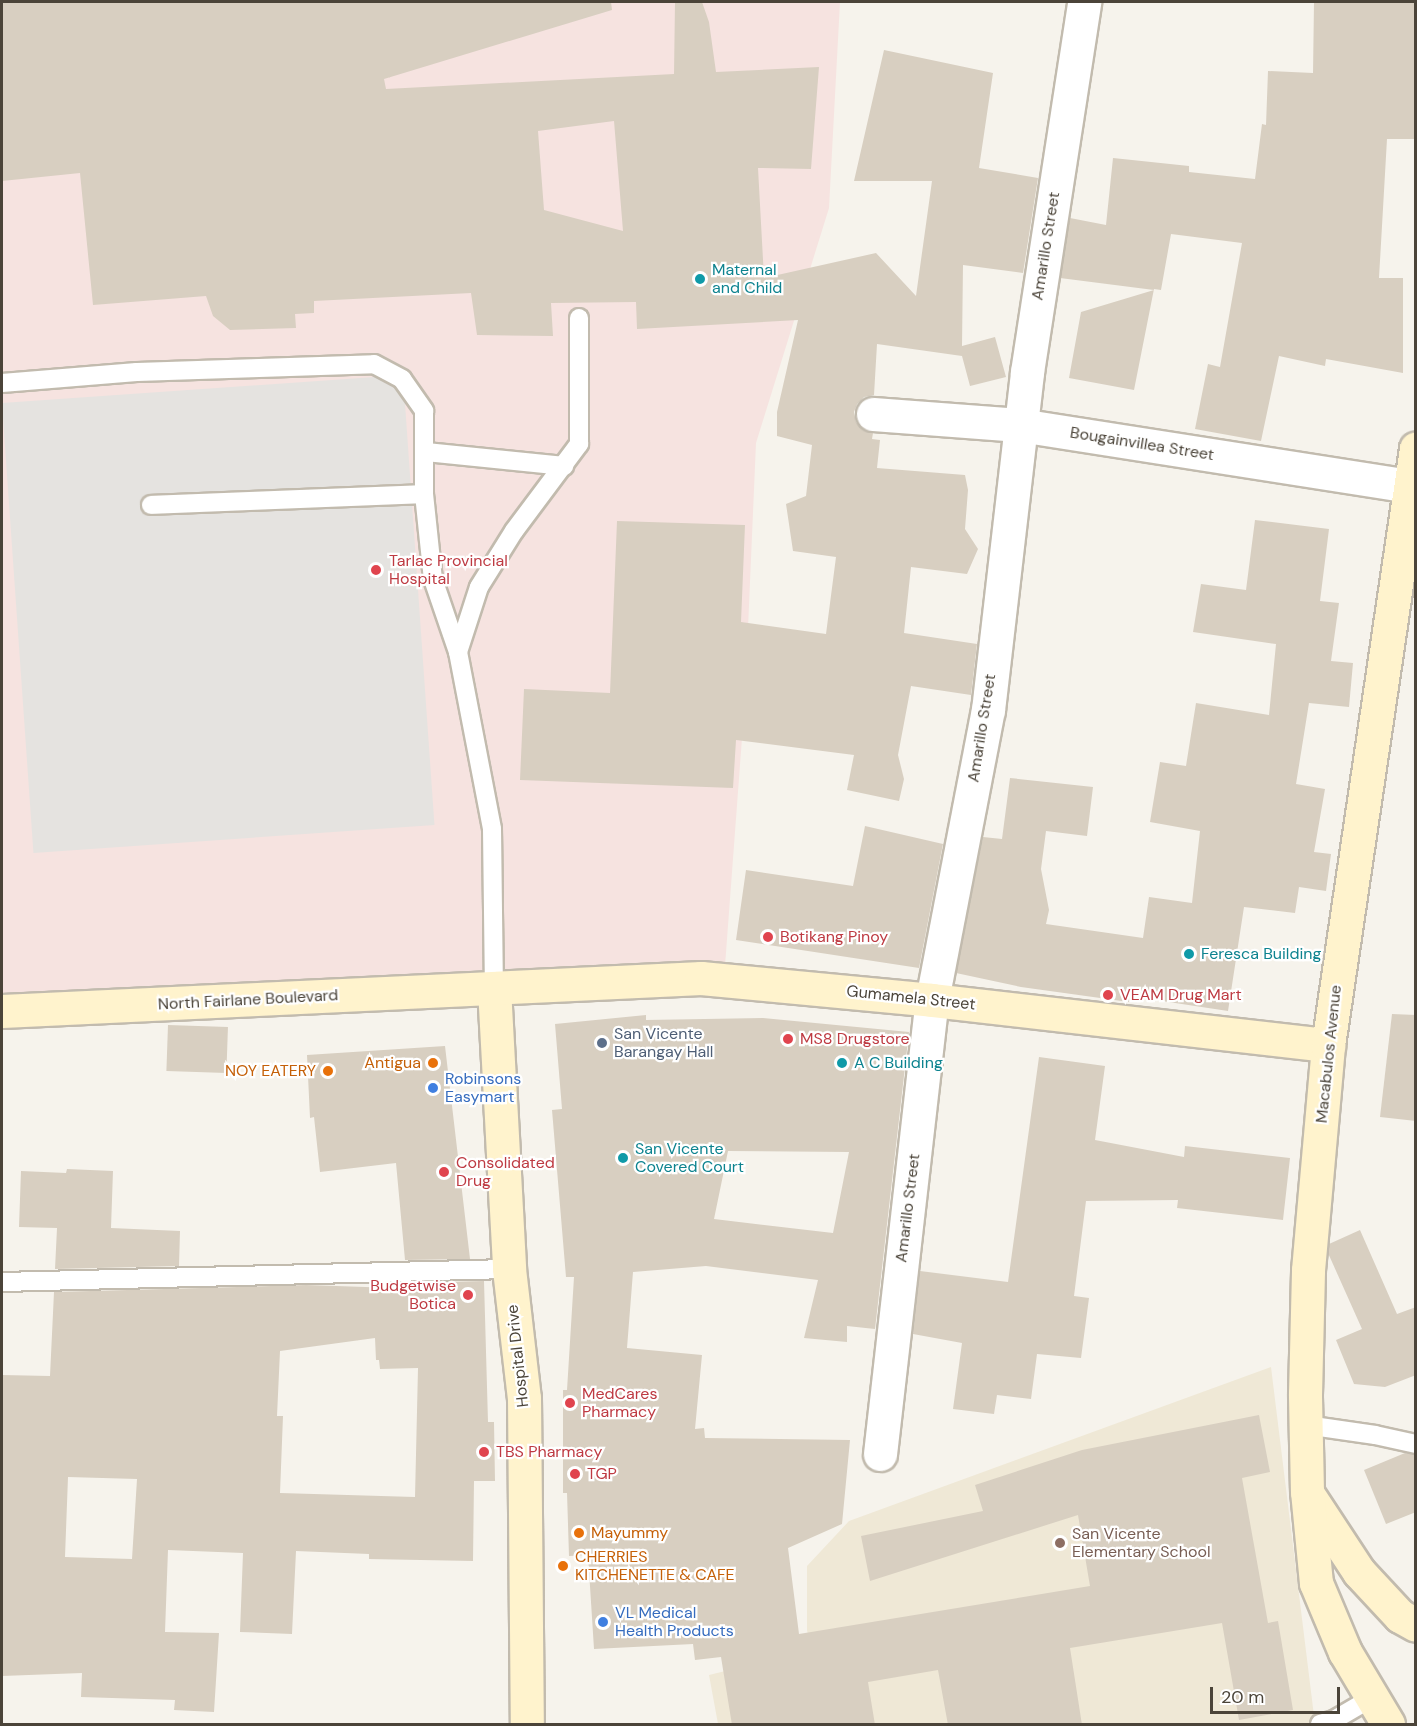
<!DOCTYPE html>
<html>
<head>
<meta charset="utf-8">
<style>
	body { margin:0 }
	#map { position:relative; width:1417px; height:1726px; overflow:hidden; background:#f6f3ec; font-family:"DM Sans",sans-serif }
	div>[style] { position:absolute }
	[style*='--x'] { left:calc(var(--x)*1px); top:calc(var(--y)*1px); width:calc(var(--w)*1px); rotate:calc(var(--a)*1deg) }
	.education>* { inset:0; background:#efe8d6 }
	.medical>* { inset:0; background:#f6e3e0 }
	.parking>* { inset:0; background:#e5e3e0; transform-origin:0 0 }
	.building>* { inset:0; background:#d8cfc1; transform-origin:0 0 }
	.roads { filter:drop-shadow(2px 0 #c2bbae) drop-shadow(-2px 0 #c2bbae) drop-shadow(0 2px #c2bbae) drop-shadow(0 -2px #c2bbae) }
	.lane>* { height:18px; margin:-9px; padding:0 9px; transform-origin:9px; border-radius:9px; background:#fff }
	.street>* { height:33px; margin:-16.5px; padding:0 16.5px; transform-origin:16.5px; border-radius:16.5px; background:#fff }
	.secondary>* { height:33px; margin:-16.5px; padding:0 16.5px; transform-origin:16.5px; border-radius:16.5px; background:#fff3cd }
	.dots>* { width:16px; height:16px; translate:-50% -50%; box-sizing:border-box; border:3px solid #fff; border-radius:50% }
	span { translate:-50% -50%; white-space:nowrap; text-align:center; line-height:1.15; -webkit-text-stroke:4.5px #fff; paint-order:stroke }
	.street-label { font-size:16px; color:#4b4439 }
	.culture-label { font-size:16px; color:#0d838f }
	.left { translate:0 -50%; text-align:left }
	.health-label { font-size:16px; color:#be3a42 }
	.right { translate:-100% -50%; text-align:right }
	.service-label { font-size:16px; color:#4e5e75 }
	.food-label { font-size:16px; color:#c56008 }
	.shop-label { font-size:16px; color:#366cbe }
	.education-label { font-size:16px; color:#785e54 }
	.frame { position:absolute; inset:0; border:3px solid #4b4439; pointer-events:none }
	.scale { position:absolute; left:1210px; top:1687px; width:130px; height:27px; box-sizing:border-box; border:3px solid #4b4439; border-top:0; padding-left:8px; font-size:18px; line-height:21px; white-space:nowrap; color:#4b4439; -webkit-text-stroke:4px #fff; paint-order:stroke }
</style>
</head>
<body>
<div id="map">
	<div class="education">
		<i style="clip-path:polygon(1271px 1367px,1315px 1724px,718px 1724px,709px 1675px,811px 1650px,807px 1630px,807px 1566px,849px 1521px)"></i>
	</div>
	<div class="medical">
		<i style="clip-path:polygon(2px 2px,840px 2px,829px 208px,756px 443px,745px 698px,725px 966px,2px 997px)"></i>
	</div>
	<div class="parking">
		<i style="left:403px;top:375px;width:451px;height:402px;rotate:86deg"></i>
	</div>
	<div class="building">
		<i style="clip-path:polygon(evenodd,2px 2px,611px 2px,612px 10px,384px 79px,386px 89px,674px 74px,675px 2px,702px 2px,709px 22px,716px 72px,819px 67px,811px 169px,758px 168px,764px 278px,876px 253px,916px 296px,932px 181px,854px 181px,884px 50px,993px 73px,979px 168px,1038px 178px,1023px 273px,963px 265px,962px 346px,995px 337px,1006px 377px,970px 386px,962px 356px,877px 344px,874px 395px,864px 397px,857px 404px,854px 412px,856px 422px,862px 429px,873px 433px,872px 439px,880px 440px,877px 468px,965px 475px,968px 490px,965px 529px,978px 549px,967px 574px,911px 567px,904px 633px,977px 644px,971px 695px,911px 686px,898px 755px,904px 779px,899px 801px,847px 790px,854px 755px,736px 740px,733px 788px,520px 780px,524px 689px,610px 693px,617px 521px,745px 525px,741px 622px,826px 634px,836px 557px,793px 551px,786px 504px,806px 496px,812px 445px,777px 436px,777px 412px,798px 320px,637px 329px,636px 302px,551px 303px,553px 336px,477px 335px,471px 293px,314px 301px,314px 313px,295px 314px,296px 328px,230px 330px,213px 316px,206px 296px,93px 305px,80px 173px,2px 181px,2px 2px,614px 121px,623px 231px,544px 210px,538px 131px,614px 121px)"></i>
		<i style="clip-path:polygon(1314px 2px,1416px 2px,1416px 139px,1387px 139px,1379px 278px,1403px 278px,1403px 373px,1326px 359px,1325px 366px,1279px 356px,1261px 441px,1195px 429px,1208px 364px,1220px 367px,1242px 243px,1171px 234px,1161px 290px,1154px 289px,1134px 390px,1069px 378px,1081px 312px,1154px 290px,1060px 278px,1070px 218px,1106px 225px,1113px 158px,1189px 166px,1189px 172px,1255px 179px,1262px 124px,1266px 125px,1268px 71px,1313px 73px)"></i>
		<i style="clip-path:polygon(1255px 520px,1329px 529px,1320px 601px,1339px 603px,1331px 661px,1353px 663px,1349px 707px,1309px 703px,1296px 784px,1325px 789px,1314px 852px,1331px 854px,1326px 891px,1299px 887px,1295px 913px,1244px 907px,1228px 1011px,1129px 996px,1129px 1002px,1021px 987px,956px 973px,982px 842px,983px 837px,1002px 839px,1010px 778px,1093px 787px,1087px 836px,1046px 831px,1041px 869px,1049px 910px,1046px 924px,1143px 938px,1149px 897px,1192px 903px,1200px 831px,1150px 822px,1160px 762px,1186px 766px,1196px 703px,1269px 715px,1276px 644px,1193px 632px,1201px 584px,1246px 590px)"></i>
		<i style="clip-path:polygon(865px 826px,943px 844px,919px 968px,736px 940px,746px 870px,853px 886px)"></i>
		<i style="clip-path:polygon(1392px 1014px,1416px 1015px,1416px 1121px,1380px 1117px)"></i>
		<i style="clip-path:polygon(evenodd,646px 1015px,646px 1020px,763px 1018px,909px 1032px,875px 1329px,847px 1326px,847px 1342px,804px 1338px,818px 1280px,706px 1266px,633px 1272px,627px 1348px,702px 1355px,695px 1429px,704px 1428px,705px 1438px,850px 1440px,842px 1524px,788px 1548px,799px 1634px,1090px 1586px,1078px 1515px,870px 1581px,861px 1536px,983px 1511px,975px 1485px,1082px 1450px,1259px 1415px,1270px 1472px,1242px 1478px,1268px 1623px,1278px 1621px,1293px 1710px,1239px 1720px,1222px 1623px,1070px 1648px,1082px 1725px,948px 1725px,938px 1670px,868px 1682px,875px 1725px,732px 1725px,721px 1657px,695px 1660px,693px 1644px,594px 1649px,588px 1555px,569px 1556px,567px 1493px,563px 1493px,563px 1390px,567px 1390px,574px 1277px,566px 1277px,552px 1110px,562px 1109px,555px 1024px,646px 1015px,728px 1151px,849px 1152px,833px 1233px,714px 1219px,728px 1151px)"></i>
		<i style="left:168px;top:1025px;width:60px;height:46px;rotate:2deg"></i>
		<i style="clip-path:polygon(445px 1046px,470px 1259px,405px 1260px,396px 1163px,320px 1172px,314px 1117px,310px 1118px,307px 1055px)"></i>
		<i style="clip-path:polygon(1039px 1057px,1105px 1066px,1095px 1140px,1184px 1157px,1185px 1146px,1290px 1158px,1283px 1220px,1177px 1208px,1178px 1200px,1086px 1201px,1074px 1296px,1089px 1298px,1081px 1358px,1037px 1354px,1031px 1399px,997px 1395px,994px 1414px,953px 1409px,962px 1343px,913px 1334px,920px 1271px,1008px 1282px)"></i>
		<i style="clip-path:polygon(67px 1169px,113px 1171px,111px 1228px,180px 1231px,179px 1266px,55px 1269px,57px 1228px,19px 1227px,21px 1171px,66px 1173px)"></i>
		<i style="clip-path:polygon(1360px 1230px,1397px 1314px,1416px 1307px,1416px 1375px,1385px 1387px,1354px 1384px,1336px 1340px,1362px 1329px,1328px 1253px,1329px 1244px)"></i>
		<i style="clip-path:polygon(evenodd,484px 1281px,488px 1422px,494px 1422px,495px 1481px,474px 1481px,473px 1561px,369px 1559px,369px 1554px,296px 1551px,292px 1634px,240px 1632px,243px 1553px,168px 1550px,165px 1632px,219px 1633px,214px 1712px,174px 1710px,175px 1700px,81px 1697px,82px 1673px,2px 1676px,2px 1375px,50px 1376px,54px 1292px,306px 1285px,395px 1288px,395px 1284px,407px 1283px,484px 1281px,375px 1338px,376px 1360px,379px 1360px,380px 1369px,418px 1368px,415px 1497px,280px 1493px,283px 1416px,277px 1416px,280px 1351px,375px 1338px,484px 1281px,68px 1477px,137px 1479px,132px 1559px,65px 1557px,68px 1477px)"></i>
		<i style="clip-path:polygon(1405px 1453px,1416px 1455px,1416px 1512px,1386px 1524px,1364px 1470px)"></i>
	</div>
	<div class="roads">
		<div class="lane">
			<i style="--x:2;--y:383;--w:135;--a:-4.7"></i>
			<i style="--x:137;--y:372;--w:237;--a:-1.9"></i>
			<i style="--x:374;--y:364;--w:32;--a:28"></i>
			<i style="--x:402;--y:379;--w:39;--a:55"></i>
			<i style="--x:424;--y:411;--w:83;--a:90"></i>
			<i style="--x:424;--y:494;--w:85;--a:84"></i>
			<i style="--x:433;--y:579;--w:77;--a:71.1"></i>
			<i style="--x:458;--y:652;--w:180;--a:79.1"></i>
			<i style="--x:492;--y:829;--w:159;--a:89.3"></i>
			<i style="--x:426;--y:452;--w:139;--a:5.8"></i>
			<i style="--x:151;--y:505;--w:273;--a:-2.3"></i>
			<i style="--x:458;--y:652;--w:68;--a:-72.1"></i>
			<i style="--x:479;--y:587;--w:66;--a:-58"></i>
			<i style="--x:514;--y:531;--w:109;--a:-53.2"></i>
			<i style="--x:579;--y:444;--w:126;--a:-90"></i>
			<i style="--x:2;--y:1282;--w:507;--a:-1.47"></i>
			<i style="--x:1306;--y:1425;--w:70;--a:8.2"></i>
			<i style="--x:1375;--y:1435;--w:42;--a:12.4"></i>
			<i style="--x:1320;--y:1724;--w:15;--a:-16"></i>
			<i style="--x:1334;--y:1720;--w:42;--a:-30.3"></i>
		</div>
		<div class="street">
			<i style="--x:873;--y:414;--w:147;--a:4.3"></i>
			<i style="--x:1020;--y:425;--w:394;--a:8.9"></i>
			<i style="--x:880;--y:1454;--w:457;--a:-83.5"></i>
			<i style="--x:932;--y:1000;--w:295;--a:-79.1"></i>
			<i style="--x:988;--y:710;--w:340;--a:-83.4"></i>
			<i style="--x:1027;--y:372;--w:374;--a:-81.2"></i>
		</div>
		<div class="secondary">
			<i style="--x:494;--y:988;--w:281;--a:86.9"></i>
			<i style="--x:509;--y:1269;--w:130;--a:83.4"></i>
			<i style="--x:524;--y:1398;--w:326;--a:89.5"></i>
			<i style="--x:2;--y:1011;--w:700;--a:-2.7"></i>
			<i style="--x:701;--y:978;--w:232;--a:5.4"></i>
			<i style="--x:932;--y:1000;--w:399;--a:6.5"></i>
			<i style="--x:1309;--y:1496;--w:91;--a:56.7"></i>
			<i style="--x:1359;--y:1572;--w:60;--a:47"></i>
			<i style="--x:1400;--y:1616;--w:18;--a:29"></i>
			<i style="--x:1388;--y:1724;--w:84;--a:-120.8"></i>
			<i style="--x:1345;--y:1652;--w:75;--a:-112.8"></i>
			<i style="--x:1316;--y:1583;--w:91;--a:-95.6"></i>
			<i style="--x:1307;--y:1492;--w:98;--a:-91.2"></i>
			<i style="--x:1305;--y:1394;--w:124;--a:-88.6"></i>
			<i style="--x:1308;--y:1270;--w:226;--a:-84.9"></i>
			<i style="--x:1328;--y:1045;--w:603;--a:-81.61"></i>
		</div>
	</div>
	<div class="dots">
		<i style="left:700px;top:279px;background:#0f9aa8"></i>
		<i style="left:376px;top:570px;background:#e0444e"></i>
		<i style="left:768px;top:937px;background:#e0444e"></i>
		<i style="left:1189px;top:954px;background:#0f9aa8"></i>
		<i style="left:1108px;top:995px;background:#e0444e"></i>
		<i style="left:788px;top:1039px;background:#e0444e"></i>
		<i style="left:602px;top:1043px;background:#5c6f8a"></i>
		<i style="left:433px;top:1063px;background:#e8710a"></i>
		<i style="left:842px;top:1063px;background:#0f9aa8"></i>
		<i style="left:328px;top:1071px;background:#e8710a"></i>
		<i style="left:433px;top:1088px;background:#3f7fe0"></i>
		<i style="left:623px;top:1158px;background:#0f9aa8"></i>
		<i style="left:444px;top:1172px;background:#e0444e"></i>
		<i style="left:468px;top:1295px;background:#e0444e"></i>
		<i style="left:570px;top:1403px;background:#e0444e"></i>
		<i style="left:484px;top:1452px;background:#e0444e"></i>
		<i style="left:575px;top:1474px;background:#e0444e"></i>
		<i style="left:579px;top:1533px;background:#e8710a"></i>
		<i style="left:1060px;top:1543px;background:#8d6e63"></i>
		<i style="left:563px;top:1566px;background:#e8710a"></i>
		<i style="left:603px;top:1622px;background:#3f7fe0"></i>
	</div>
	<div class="street-label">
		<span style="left:1046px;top:246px;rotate:-81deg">Amarillo Street</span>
		<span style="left:1142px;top:444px;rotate:9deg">Bougainvillea Street</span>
		<span style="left:982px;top:728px;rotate:-81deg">Amarillo Street</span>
		<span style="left:911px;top:998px;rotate:6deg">Gumamela Street</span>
		<span style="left:248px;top:1000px;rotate:-3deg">North Fairlane Boulevard</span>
		<span style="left:1329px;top:1054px;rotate:-84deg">Macabulos Avenue</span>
		<span style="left:908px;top:1208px;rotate:-83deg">Amarillo Street</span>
		<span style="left:518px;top:1356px;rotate:-96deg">Hospital Drive</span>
	</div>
	<div class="culture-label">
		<span class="left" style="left:712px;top:279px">Maternal<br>and Child</span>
		<span class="left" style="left:1201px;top:954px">Feresca Building</span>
		<span class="left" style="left:854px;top:1063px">A C Building</span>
		<span class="left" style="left:635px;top:1158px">San Vicente<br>Covered Court</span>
	</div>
	<div class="health-label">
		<span class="left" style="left:389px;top:570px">Tarlac Provincial<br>Hospital</span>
		<span class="left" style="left:780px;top:937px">Botikang Pinoy</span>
		<span class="left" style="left:1120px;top:995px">VEAM Drug Mart</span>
		<span class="left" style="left:800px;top:1039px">MS8 Drugstore</span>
		<span class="left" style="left:456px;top:1172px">Consolidated<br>Drug</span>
		<span class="right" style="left:456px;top:1295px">Budgetwise<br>Botica</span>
		<span class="left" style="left:582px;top:1403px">MedCares<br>Pharmacy</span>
		<span class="left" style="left:496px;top:1452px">TBS Pharmacy</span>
		<span class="left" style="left:587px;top:1474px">TGP</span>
	</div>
	<div class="service-label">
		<span class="left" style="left:614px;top:1043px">San Vicente<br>Barangay Hall</span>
	</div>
	<div class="food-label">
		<span class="right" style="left:421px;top:1063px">Antigua</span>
		<span class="right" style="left:316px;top:1071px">NOY EATERY</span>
		<span class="left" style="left:591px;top:1533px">Mayummy</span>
		<span class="left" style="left:575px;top:1566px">CHERRIES<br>KITCHENETTE &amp; CAFE</span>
	</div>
	<div class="shop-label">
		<span class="left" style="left:445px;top:1088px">Robinsons<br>Easymart</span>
		<span class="left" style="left:615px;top:1622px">VL Medical<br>Health Products</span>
	</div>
	<div class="education-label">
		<span class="left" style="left:1072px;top:1543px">San Vicente<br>Elementary School</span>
	</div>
	<div class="frame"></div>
	<div class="scale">20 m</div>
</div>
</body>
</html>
